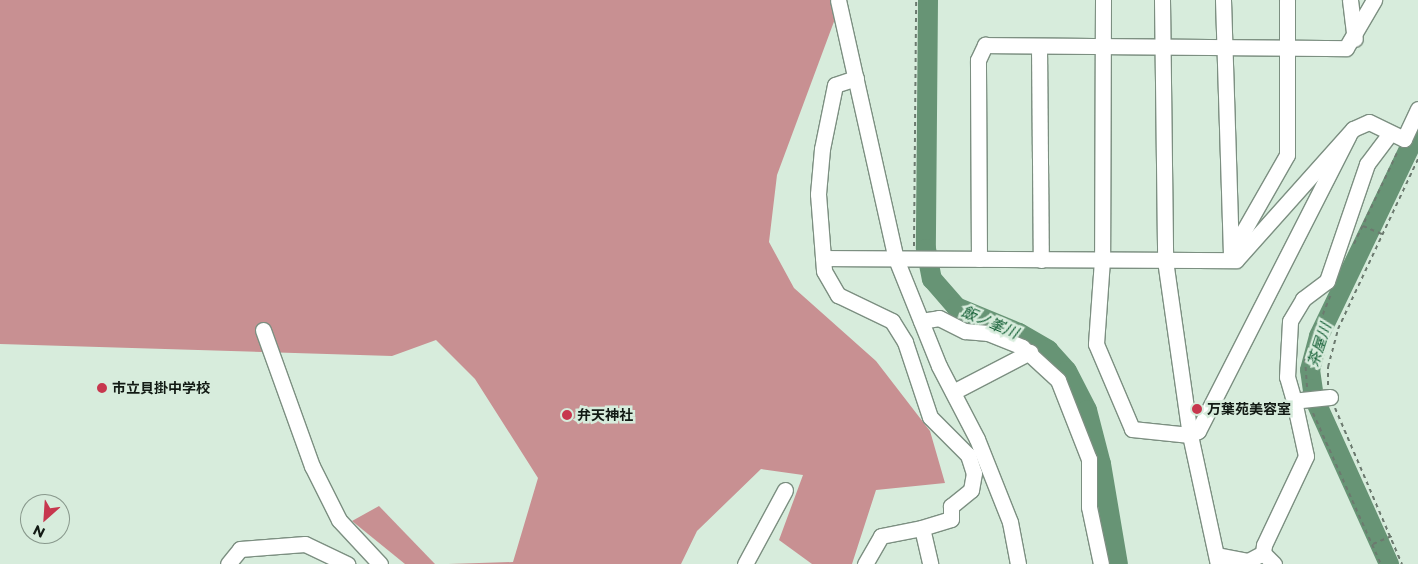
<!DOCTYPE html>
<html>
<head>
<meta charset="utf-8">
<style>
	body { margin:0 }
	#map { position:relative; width:1418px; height:564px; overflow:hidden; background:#d7ecdc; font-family:Montserrat,"Noto Sans JP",sans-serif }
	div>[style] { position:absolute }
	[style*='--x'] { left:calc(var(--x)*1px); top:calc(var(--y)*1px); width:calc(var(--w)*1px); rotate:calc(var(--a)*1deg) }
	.forest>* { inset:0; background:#c89092 }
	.river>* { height:20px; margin:-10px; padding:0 10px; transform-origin:10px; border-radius:10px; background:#679475 }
	.path>* { height:2px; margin-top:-1px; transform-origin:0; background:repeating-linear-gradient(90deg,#6c7a6f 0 4px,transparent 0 8px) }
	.roads { filter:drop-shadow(1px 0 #7c8f81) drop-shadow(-1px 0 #7c8f81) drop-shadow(0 1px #7c8f81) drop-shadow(0 -1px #7c8f81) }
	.minor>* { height:15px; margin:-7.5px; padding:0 7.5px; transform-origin:7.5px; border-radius:7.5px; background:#fff }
	.dots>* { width:14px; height:14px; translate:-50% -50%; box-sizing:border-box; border:2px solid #d7ecdc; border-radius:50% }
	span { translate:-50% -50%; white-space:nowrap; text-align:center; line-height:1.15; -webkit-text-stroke:5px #d7ecdc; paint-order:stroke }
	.poi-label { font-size:14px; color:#121a14; font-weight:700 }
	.left { translate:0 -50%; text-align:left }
	.water-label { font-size:15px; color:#125d33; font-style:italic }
	.north { position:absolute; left:20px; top:494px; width:50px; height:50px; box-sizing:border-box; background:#d7ecdc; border:1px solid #88988c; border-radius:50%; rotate:206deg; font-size:14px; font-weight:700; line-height:20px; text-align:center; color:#121a14 }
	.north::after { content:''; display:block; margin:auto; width:18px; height:22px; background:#c7374e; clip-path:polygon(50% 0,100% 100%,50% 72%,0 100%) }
</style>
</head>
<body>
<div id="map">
	<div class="forest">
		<i style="clip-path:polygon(0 0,842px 0,777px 175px,769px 242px,794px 288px,876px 361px,930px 431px,945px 483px,876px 490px,852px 564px,812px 564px,779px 540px,803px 475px,761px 469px,697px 531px,681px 564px,448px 564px,513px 562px,538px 478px,475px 379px,436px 340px,392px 356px,0 344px)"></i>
		<i style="clip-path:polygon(379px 506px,435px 564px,405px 564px,352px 521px)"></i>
	</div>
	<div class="river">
		<i style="--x:928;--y:0;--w:249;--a:90.5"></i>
		<i style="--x:926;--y:249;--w:31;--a:79"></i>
		<i style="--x:932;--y:279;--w:37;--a:49"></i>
		<i style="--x:956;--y:307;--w:68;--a:22.4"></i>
		<i style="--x:1019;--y:333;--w:34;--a:30"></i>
		<i style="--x:1048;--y:350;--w:28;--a:48"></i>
		<i style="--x:1067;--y:371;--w:44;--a:62.9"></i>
		<i style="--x:1087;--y:410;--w:56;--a:75.5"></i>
		<i style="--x:1101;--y:464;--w:101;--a:80.4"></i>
		<i style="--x:1389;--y:564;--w:182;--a:-114.3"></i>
		<i style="--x:1314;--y:398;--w:28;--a:-98"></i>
		<i style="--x:1310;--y:370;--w:35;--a:-75"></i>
		<i style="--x:1319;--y:336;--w:229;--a:-64.3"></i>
	</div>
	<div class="path">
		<i style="--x:1363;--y:226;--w:23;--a:23"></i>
		<i style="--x:1354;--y:244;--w:103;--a:-64.7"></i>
		<i style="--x:914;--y:246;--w:246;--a:-89.5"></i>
		<i style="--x:1328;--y:385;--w:18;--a:-90"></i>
		<i style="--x:1328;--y:367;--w:39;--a:-75"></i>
		<i style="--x:1338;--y:329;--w:188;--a:-64.8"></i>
		<i style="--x:1307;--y:387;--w:28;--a:-94"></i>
		<i style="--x:1305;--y:359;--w:70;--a:-68.2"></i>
		<i style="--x:1335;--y:408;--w:170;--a:66.8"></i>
		<i style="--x:1313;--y:413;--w:166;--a:65.8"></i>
		<i style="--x:1373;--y:544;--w:21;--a:-23"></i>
	</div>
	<div class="roads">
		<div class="minor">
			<i style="--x:838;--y:0;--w:265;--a:77.4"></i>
			<i style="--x:896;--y:259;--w:115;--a:68.1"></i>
			<i style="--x:939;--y:366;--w:82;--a:62.5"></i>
			<i style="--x:977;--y:439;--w:89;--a:68.3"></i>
			<i style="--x:1010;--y:522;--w:43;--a:79.2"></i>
			<i style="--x:1103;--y:0;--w:260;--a:90.2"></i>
			<i style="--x:1102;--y:260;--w:84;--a:94.1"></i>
			<i style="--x:1096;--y:344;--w:92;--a:67"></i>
			<i style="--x:1132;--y:429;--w:58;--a:5.9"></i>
			<i style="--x:1190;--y:435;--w:9;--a:-27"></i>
			<i style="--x:1198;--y:431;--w:332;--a:-63"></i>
			<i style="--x:1162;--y:0;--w:260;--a:89.3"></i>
			<i style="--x:1165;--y:260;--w:177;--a:81.9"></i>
			<i style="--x:1190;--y:435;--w:132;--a:77.8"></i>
			<i style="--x:1223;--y:0;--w:253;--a:88.2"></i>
			<i style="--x:1350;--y:0;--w:39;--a:83"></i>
			<i style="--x:1039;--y:46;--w:214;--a:89.5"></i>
			<i style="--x:856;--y:78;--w:22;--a:162"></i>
			<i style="--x:835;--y:85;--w:65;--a:101.5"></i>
			<i style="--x:822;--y:149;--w:45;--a:95.1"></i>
			<i style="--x:818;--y:194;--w:77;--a:85.5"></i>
			<i style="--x:824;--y:271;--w:28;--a:60"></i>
			<i style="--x:838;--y:295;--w:60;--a:25.7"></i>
			<i style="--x:892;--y:321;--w:25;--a:58"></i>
			<i style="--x:905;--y:342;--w:79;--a:71.6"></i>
			<i style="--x:930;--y:417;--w:54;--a:45"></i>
			<i style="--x:968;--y:455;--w:19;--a:72"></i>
			<i style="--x:974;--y:473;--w:17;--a:100"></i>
			<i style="--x:971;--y:490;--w:26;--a:141"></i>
			<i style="--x:951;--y:506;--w:13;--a:90"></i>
			<i style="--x:951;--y:519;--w:30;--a:163"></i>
			<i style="--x:1231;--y:253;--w:113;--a:-60.3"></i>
			<i style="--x:1287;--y:155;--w:155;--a:-90"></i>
			<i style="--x:823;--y:258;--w:413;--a:0.3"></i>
			<i style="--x:1236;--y:260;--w:176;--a:-48.2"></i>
			<i style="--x:1353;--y:129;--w:17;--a:-24"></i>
			<i style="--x:1369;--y:122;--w:39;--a:26"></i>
			<i style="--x:1404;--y:139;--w:33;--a:-65"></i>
			<i style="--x:979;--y:259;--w:199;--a:-90.3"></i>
			<i style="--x:978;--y:60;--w:17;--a:-65"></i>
			<i style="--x:985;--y:45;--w:361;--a:0.5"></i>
			<i style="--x:1346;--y:48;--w:56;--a:-59.7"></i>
			<i style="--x:921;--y:321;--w:18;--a:-9"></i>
			<i style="--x:939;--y:318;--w:29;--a:27"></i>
			<i style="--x:965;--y:331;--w:23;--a:5"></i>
			<i style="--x:988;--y:333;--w:37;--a:22"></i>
			<i style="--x:1022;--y:347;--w:49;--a:42.5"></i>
			<i style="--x:1058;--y:380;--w:85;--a:68.6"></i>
			<i style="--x:1089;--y:459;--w:48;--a:90"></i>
			<i style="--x:1089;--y:507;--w:58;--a:78.1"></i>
			<i style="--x:263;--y:330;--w:145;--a:70.2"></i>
			<i style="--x:312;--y:466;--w:60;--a:63.4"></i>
			<i style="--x:339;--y:520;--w:60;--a:47"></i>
			<i style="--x:953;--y:392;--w:87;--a:-27.5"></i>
			<i style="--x:1330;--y:397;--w:36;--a:174"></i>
			<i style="--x:1294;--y:401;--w:25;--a:-106"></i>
			<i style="--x:1287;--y:377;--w:56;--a:-86.9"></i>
			<i style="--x:1290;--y:321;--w:26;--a:-59"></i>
			<i style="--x:1303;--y:299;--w:30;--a:-37"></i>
			<i style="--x:1327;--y:281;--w:124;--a:-71.1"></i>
			<i style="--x:1367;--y:164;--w:36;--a:-53"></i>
			<i style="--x:1217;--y:555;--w:32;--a:11"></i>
			<i style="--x:1248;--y:561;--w:17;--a:-28"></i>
			<i style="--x:228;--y:564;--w:19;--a:-51"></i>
			<i style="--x:240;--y:549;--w:65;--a:-4.4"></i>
			<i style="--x:305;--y:544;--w:47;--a:25.5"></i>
			<i style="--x:745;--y:564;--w:84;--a:-61.6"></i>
			<i style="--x:865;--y:564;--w:32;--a:-60"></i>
			<i style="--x:881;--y:536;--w:42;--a:-11"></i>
			<i style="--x:922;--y:528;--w:37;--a:77"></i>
			<i style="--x:1274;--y:564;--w:16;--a:-135"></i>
			<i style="--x:1263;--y:553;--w:8;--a:-83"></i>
			<i style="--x:1264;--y:545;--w:98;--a:-64.7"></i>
			<i style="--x:1306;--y:456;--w:56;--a:-102.3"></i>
		</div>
	</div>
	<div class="dots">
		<i style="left:102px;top:388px;background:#c7374e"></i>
		<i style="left:1197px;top:409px;background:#c7374e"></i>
		<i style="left:567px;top:415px;background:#c7374e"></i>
	</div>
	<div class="poi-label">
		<span class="left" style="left:112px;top:388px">市立貝掛中学校</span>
		<span class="left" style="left:1207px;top:409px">万葉苑美容室</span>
		<span class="left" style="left:577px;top:415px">弁天神社</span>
	</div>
	<div class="water-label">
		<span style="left:990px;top:322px;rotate:23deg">飯ノ峯川</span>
		<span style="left:1319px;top:345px;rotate:-72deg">茶屋川</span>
	</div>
	<div class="north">N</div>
</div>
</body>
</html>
